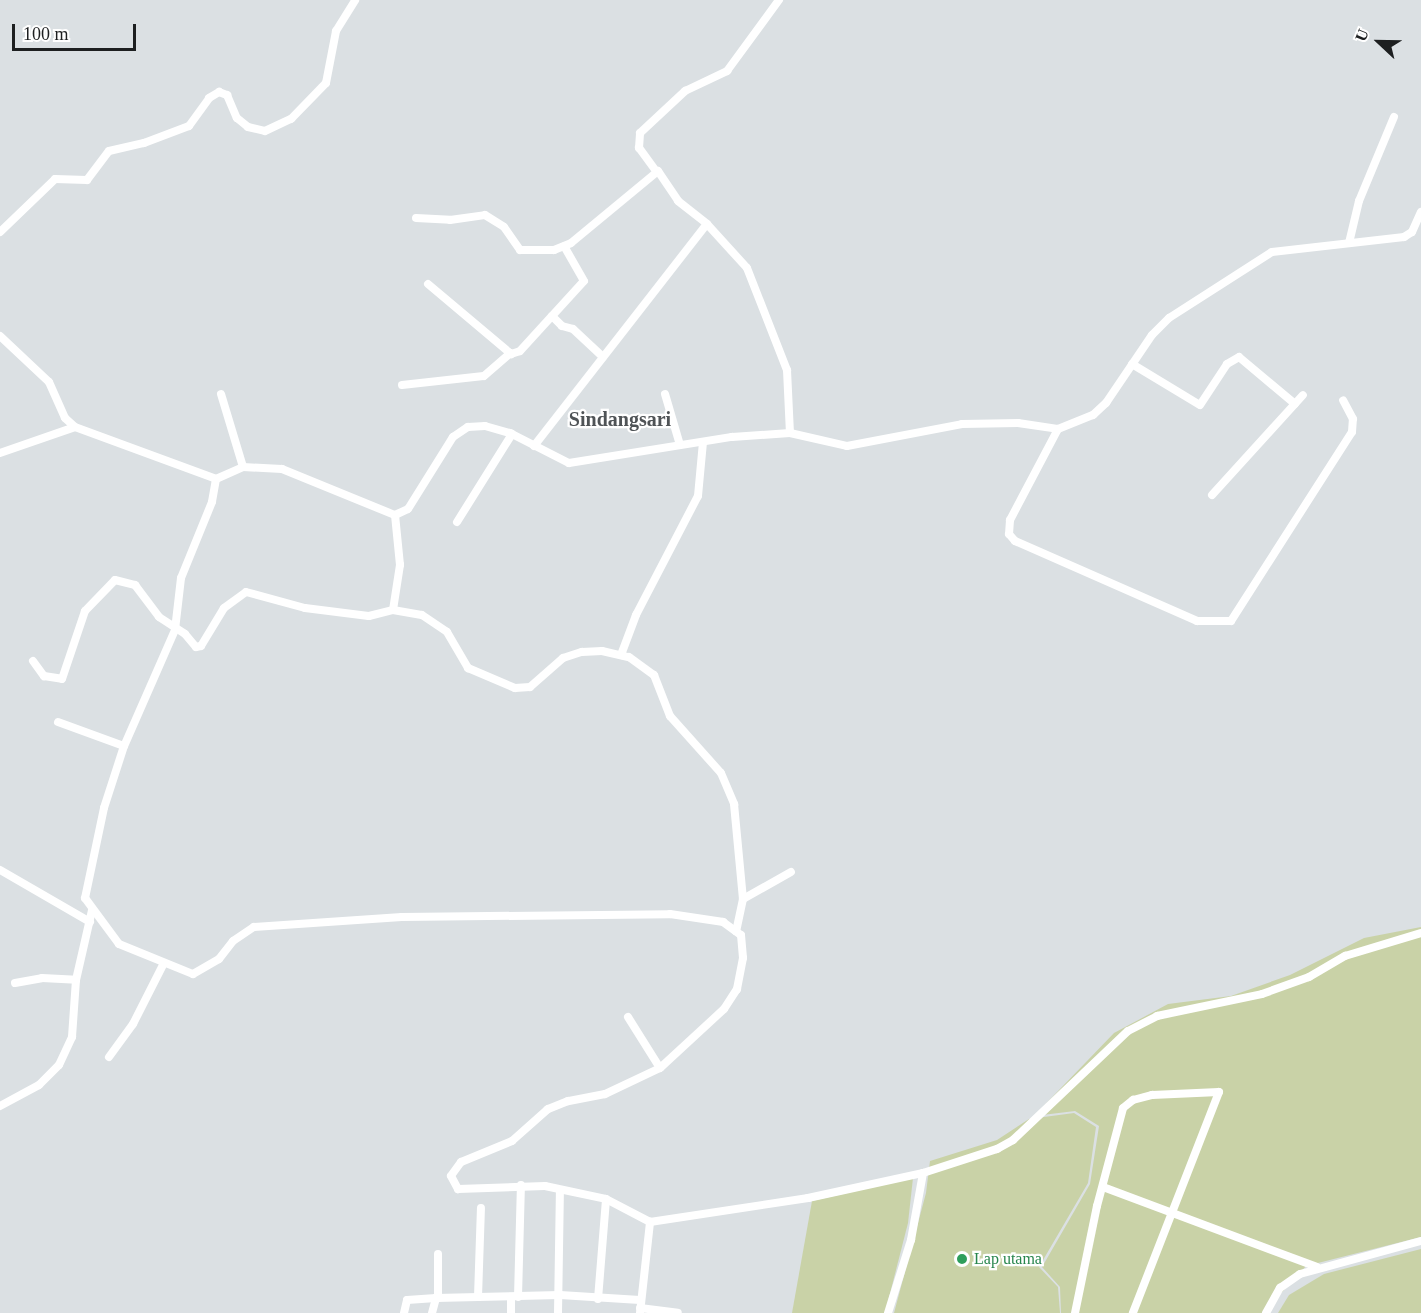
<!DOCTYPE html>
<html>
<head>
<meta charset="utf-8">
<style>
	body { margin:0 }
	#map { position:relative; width:1421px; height:1313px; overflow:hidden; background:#dbe0e3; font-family:"Times New Roman",serif }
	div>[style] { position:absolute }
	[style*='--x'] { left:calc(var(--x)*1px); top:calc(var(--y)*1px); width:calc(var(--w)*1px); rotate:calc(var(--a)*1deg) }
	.green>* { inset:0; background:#c9d2a7 }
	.minor>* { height:8px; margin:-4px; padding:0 4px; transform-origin:4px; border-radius:4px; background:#fff }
	.dots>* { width:16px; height:16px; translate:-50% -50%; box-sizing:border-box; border:3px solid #fff; border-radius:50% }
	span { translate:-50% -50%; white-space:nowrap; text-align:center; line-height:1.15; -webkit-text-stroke:4.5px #fff; paint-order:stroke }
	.leisure-label { font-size:16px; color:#27864d }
	.left { translate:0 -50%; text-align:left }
	.quarter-label { font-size:20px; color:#4f5356; font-weight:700 }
	.north { position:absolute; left:1349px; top:12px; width:60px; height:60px; -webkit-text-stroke:4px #fff; paint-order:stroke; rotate:292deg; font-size:16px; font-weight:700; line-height:24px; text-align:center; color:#1d1f20 }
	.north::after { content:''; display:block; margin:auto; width:21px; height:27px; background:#1d1f20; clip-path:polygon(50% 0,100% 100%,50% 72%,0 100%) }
	.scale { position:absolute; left:12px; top:24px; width:124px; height:27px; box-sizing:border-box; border:3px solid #1d1f20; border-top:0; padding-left:8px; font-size:18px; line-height:21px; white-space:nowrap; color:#1d1f20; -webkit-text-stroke:4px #fff; paint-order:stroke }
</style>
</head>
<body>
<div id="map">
	<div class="green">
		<i style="clip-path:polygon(1421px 927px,1421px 1237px,1306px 1266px,1263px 1313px,1061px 1313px,1060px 1287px,1042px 1267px,1090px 1184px,1099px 1126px,1075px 1111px,1034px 1116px,1114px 1033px,1168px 1004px,1231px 996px,1290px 975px,1364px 938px)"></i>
		<i style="clip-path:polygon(1074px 1113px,1096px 1127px,1088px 1183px,1039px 1267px,1058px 1287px,1060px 1313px,894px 1313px,926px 1193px,930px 1161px,997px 1140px,1029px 1119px)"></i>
		<i style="clip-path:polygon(913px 1178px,908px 1223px,885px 1313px,792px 1313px,812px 1201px)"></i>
		<i style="clip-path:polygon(1421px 1249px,1421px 1313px,1278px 1313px,1289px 1295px,1324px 1274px)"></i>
	</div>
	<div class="minor">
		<i style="--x:656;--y:171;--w:29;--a:-126"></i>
		<i style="--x:639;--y:148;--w:15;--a:-86"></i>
		<i style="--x:640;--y:133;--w:62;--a:-43"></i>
		<i style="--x:685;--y:91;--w:47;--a:-25.5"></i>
		<i style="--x:727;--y:71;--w:88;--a:-53.8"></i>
		<i style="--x:416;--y:218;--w:34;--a:3"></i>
		<i style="--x:450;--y:220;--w:35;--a:-8"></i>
		<i style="--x:485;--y:215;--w:22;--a:32"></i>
		<i style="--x:504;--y:227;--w:28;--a:55"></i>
		<i style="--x:520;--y:250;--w:34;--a:0"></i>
		<i style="--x:554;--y:250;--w:18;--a:-22"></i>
		<i style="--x:571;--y:243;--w:113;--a:-39.6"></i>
		<i style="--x:658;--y:171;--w:36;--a:56"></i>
		<i style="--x:678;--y:201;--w:37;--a:38"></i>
		<i style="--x:0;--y:232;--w:76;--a:-43.9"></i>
		<i style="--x:55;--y:179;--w:32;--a:2"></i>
		<i style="--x:87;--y:180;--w:36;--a:-53"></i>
		<i style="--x:109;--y:151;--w:36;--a:-13"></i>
		<i style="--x:144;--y:143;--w:48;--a:-20.7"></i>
		<i style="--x:189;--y:126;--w:34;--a:-54"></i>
		<i style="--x:209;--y:98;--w:12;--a:-31"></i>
		<i style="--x:219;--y:92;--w:9;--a:21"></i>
		<i style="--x:227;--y:95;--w:25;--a:67"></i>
		<i style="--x:237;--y:118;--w:14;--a:39"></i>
		<i style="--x:248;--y:127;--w:17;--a:13"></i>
		<i style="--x:265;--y:131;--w:29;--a:-25"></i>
		<i style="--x:291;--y:119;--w:50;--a:-45.8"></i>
		<i style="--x:326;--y:83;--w:53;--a:-79.1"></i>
		<i style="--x:336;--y:31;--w:36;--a:-58"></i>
		<i style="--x:1349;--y:243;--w:43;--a:-76.6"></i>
		<i style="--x:1359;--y:201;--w:91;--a:-67.4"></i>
		<i style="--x:428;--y:284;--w:109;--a:40.1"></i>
		<i style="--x:511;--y:354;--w:9;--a:-18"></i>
		<i style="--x:520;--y:351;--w:47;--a:-47.6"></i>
		<i style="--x:552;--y:316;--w:14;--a:45"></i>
		<i style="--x:562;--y:326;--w:11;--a:15"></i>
		<i style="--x:573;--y:329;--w:41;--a:43"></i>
		<i style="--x:552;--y:316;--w:47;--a:-47.6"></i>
		<i style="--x:584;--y:281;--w:40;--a:-119.7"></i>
		<i style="--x:0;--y:336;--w:67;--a:43.2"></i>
		<i style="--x:49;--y:382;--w:39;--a:66"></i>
		<i style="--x:65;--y:418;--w:13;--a:42"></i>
		<i style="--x:75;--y:427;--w:150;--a:20.2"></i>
		<i style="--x:216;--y:479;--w:30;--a:-24"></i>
		<i style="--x:243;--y:467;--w:39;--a:3"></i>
		<i style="--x:282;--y:469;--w:122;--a:22.2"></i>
		<i style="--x:395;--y:515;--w:14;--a:-25"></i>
		<i style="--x:408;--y:509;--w:85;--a:-58"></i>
		<i style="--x:453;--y:437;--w:18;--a:-34"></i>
		<i style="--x:468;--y:427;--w:17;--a:-3"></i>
		<i style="--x:485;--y:426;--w:26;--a:16"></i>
		<i style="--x:510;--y:433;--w:66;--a:27"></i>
		<i style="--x:569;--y:463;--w:165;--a:-9.1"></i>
		<i style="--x:732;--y:437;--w:58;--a:-3.9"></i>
		<i style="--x:790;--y:433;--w:58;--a:12.8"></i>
		<i style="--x:847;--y:446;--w:117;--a:-10.8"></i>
		<i style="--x:962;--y:424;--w:56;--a:-1"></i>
		<i style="--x:1018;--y:423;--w:40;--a:8.5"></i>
		<i style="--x:1058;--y:429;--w:38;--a:-22"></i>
		<i style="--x:1093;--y:415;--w:18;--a:-43"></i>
		<i style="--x:1106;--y:403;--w:82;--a:-55.9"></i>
		<i style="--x:1152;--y:335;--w:24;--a:-45"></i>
		<i style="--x:1169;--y:318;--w:122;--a:-32.7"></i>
		<i style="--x:1272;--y:252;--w:133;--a:-6.5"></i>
		<i style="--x:1404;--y:237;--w:9;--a:-32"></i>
		<i style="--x:1412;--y:232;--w:22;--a:-66"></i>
		<i style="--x:1132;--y:364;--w:79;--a:31.1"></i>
		<i style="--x:1200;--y:405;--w:49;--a:-56.6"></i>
		<i style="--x:1227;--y:364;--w:14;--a:-30"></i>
		<i style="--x:1239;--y:357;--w:73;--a:40"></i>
		<i style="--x:402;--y:385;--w:82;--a:-6.3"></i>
		<i style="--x:484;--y:376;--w:35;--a:-41"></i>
		<i style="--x:221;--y:394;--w:76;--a:73.2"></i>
		<i style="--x:665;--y:394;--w:53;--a:73.6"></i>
		<i style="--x:1058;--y:429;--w:103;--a:117.8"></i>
		<i style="--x:1010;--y:520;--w:14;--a:94"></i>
		<i style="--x:1009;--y:534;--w:9;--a:49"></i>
		<i style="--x:1015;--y:541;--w:199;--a:23.7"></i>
		<i style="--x:1197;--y:621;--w:34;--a:0"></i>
		<i style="--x:1231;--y:621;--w:224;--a:-57.4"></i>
		<i style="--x:1352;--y:432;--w:13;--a:-86"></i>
		<i style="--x:1353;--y:419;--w:21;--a:-118"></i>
		<i style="--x:534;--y:446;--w:281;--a:-52.1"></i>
		<i style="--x:707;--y:224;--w:59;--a:47.7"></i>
		<i style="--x:747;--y:268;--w:110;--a:68.6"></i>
		<i style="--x:787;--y:370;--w:63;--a:87.3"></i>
		<i style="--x:0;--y:453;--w:79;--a:-19.1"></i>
		<i style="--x:216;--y:479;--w:23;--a:100"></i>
		<i style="--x:212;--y:502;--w:82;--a:112.2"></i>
		<i style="--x:181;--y:578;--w:52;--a:96.6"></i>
		<i style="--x:175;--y:630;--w:127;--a:113.7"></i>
		<i style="--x:124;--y:746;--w:65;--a:107.9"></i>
		<i style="--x:104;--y:808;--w:92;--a:101.9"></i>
		<i style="--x:85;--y:898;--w:57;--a:53.5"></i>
		<i style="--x:119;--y:944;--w:80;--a:22.1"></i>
		<i style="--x:193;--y:974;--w:30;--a:-30"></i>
		<i style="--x:219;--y:959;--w:23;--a:-52"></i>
		<i style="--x:233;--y:941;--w:25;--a:-34"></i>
		<i style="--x:254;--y:927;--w:148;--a:-3.9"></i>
		<i style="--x:402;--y:917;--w:268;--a:-0.6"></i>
		<i style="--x:670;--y:914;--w:54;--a:8.6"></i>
		<i style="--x:723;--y:922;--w:22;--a:36"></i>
		<i style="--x:741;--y:935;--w:23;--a:85"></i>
		<i style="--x:743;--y:958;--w:32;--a:101"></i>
		<i style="--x:737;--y:989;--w:24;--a:123"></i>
		<i style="--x:724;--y:1009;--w:87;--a:137.3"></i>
		<i style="--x:660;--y:1068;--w:61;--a:154.7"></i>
		<i style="--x:605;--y:1094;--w:38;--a:169"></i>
		<i style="--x:568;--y:1101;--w:22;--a:158"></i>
		<i style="--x:548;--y:1109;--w:48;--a:138.4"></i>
		<i style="--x:512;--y:1141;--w:55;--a:157.6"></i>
		<i style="--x:461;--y:1162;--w:17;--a:126"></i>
		<i style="--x:451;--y:1176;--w:15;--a:62"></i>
		<i style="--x:458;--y:1189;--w:87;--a:-2"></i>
		<i style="--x:545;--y:1186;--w:62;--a:12"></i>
		<i style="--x:606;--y:1199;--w:50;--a:27.6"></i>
		<i style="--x:650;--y:1222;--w:160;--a:-8.6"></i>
		<i style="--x:808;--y:1198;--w:118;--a:-12.3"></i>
		<i style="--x:923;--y:1173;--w:78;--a:-18"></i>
		<i style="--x:997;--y:1149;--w:18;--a:-29"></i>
		<i style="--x:1013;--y:1140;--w:158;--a:-43.5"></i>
		<i style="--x:1128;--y:1031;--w:33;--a:-27"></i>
		<i style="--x:1157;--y:1016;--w:107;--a:-11.8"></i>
		<i style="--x:1262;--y:994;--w:50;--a:-19.9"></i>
		<i style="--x:1309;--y:977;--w:42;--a:-30.3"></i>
		<i style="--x:1345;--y:956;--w:79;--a:-16.8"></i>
		<i style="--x:1212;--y:495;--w:135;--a:-47.7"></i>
		<i style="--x:457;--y:522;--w:104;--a:-58"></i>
		<i style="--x:393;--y:610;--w:46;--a:-81.2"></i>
		<i style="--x:400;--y:565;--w:50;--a:-95.7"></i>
		<i style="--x:621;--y:655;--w:43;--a:-69.4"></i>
		<i style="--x:636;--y:615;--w:134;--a:-62.5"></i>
		<i style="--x:698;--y:496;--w:54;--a:-84.7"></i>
		<i style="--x:33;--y:661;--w:19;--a:54"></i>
		<i style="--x:44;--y:676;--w:18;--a:9"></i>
		<i style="--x:62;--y:679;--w:72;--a:-71.3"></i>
		<i style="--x:85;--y:611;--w:43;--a:-45.9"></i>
		<i style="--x:115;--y:580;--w:21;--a:14"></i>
		<i style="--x:135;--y:585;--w:40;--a:53"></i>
		<i style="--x:159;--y:617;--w:31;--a:33"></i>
		<i style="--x:185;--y:634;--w:17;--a:50"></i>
		<i style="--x:196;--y:647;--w:5;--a:-11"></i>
		<i style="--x:201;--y:646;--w:44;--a:-58.8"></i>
		<i style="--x:224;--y:608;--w:27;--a:-36"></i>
		<i style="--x:246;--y:592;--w:61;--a:15.2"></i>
		<i style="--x:305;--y:608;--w:64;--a:7.1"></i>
		<i style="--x:369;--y:616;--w:25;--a:-14"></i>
		<i style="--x:393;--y:610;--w:29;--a:10"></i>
		<i style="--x:422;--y:615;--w:30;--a:34"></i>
		<i style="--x:447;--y:632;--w:42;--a:59.7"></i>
		<i style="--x:468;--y:668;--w:51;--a:23.1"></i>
		<i style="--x:515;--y:688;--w:15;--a:-4"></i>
		<i style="--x:530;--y:687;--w:44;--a:-41.3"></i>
		<i style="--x:563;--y:658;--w:20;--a:-18"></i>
		<i style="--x:582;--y:652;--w:20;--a:-3"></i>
		<i style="--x:602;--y:651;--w:28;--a:13"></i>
		<i style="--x:629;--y:657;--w:31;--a:36"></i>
		<i style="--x:654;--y:675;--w:44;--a:68.7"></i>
		<i style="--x:670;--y:716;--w:76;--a:48.2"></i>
		<i style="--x:721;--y:773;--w:34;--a:67"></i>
		<i style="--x:734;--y:804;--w:95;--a:84.6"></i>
		<i style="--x:743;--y:899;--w:33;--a:102"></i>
		<i style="--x:58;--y:722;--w:70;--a:20"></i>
		<i style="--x:0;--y:870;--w:104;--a:30"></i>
		<i style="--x:743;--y:899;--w:55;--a:-29.4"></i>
		<i style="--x:15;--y:983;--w:27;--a:-10"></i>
		<i style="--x:42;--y:978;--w:34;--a:3"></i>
		<i style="--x:628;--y:1017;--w:60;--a:57.9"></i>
		<i style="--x:109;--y:1057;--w:41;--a:-54"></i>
		<i style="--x:133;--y:1024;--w:68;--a:-63.1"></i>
		<i style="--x:0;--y:1106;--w:44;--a:-28.3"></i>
		<i style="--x:39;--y:1085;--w:28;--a:-45"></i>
		<i style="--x:59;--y:1065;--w:31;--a:-65"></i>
		<i style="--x:72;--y:1037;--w:57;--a:-86"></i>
		<i style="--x:76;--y:980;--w:72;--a:-77.1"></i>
		<i style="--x:1103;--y:1187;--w:228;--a:20.5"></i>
		<i style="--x:478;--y:1297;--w:89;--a:-88.1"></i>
		<i style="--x:518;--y:1297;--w:112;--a:-88.5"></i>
		<i style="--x:438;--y:1298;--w:44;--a:-90"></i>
		<i style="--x:598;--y:1299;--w:100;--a:-85.4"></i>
		<i style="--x:640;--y:1308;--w:38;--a:7"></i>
		<i style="--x:404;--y:1313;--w:13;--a:-77"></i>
		<i style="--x:407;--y:1300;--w:29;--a:-4"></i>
		<i style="--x:432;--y:1313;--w:16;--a:-75"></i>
		<i style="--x:436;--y:1298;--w:124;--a:-1.4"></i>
		<i style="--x:560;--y:1295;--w:80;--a:3.6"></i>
		<i style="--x:511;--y:1313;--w:15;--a:-90"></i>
		<i style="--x:558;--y:1313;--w:122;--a:-89.1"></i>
		<i style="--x:640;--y:1313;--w:92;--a:-83.7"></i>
		<i style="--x:888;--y:1313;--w:77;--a:-72.5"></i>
		<i style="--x:911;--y:1240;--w:68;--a:-79.8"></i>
		<i style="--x:1075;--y:1313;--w:109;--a:-78.4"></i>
		<i style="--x:1097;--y:1206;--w:101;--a:-75.1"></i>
		<i style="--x:1123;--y:1108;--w:13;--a:-39"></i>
		<i style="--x:1133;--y:1100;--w:20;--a:-15"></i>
		<i style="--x:1152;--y:1095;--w:67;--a:-2.6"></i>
		<i style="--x:1219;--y:1092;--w:237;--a:111.3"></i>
		<i style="--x:1266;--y:1313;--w:29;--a:-61"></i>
		<i style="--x:1280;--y:1288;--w:24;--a:-35"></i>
		<i style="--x:1300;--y:1274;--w:125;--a:-15.3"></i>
	</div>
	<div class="dots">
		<i style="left:962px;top:1259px;background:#2e9e5b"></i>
	</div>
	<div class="leisure-label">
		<span class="left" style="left:974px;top:1259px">Lap utama</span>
	</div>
	<div class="quarter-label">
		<span style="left:620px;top:419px">Sindangsari</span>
	</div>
	<div class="north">U</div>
	<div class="scale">100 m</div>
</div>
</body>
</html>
